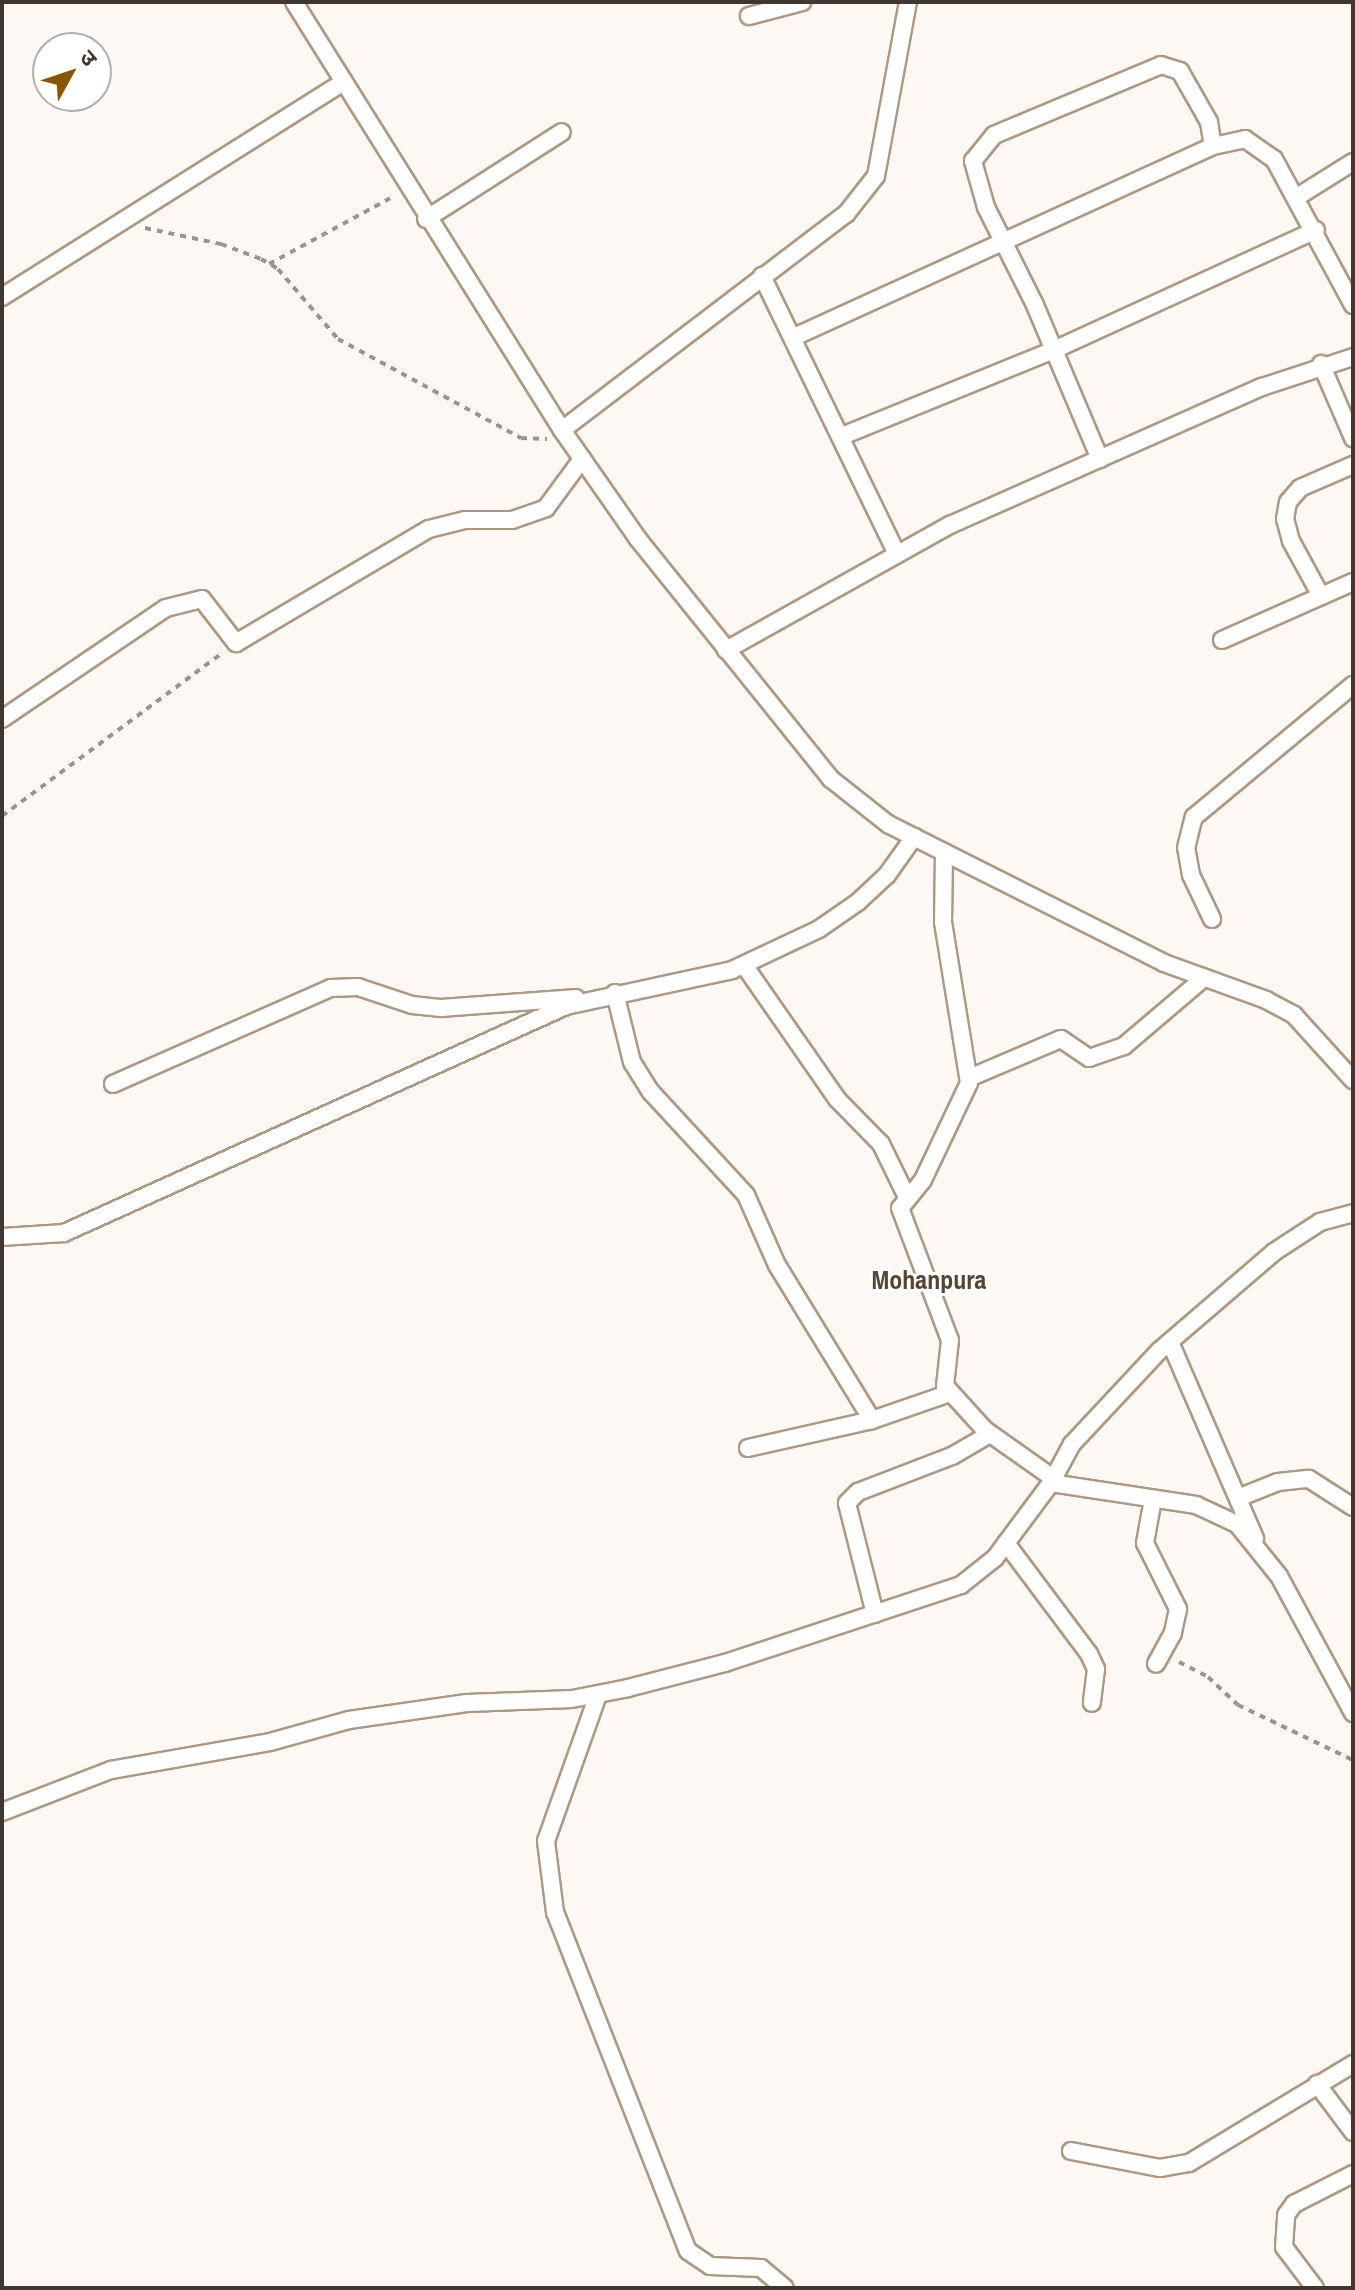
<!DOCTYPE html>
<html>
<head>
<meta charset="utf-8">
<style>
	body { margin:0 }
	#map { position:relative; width:1355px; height:2290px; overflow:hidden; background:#fdf8f3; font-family:"Archivo Narrow","Noto Sans Devanagari",sans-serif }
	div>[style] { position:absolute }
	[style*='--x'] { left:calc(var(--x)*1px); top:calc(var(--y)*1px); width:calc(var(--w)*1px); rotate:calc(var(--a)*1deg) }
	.path>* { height:4px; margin-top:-2px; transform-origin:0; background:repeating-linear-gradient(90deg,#9b948d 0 6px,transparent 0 12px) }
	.roads { filter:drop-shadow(2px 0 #af9882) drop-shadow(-2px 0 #af9882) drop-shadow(0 2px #af9882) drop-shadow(0 -2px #af9882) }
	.street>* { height:16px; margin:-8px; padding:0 8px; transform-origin:8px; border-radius:8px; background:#fff }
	span { translate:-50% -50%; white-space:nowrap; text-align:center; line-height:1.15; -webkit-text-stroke:6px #fff; paint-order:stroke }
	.quarter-label { font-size:26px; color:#584430; font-weight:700 }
	.frame { position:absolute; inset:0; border:4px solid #41372e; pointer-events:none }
	.north { position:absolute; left:32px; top:32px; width:80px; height:80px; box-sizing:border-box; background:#fff; border:2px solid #b3afab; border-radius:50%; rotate:50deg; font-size:22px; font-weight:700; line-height:32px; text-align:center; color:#41372e }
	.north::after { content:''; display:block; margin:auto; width:28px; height:36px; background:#850; clip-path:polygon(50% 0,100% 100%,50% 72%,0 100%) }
</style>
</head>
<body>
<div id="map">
	<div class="path">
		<i style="--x:145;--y:228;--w:78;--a:11.9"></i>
		<i style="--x:221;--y:244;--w:43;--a:20.6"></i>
		<i style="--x:261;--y:259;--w:20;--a:30"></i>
		<i style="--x:278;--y:269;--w:92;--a:49.4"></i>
		<i style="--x:338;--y:339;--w:208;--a:28.4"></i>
		<i style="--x:521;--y:438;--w:26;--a:2"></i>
		<i style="--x:269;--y:264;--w:142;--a:-28.5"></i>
		<i style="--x:2;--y:816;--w:272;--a:-36.5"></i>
		<i style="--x:1179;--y:1662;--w:33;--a:27"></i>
		<i style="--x:1208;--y:1677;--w:41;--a:43"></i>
		<i style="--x:1238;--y:1705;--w:127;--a:25.6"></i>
	</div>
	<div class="roads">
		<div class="street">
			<i style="--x:294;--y:2;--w:505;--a:57.95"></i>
			<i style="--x:562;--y:430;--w:133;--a:55.1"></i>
			<i style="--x:638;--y:539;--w:308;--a:51.2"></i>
			<i style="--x:831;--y:779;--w:73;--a:38.3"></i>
			<i style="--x:888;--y:824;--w:309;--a:26.7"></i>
			<i style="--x:1164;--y:963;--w:109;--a:19.9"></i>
			<i style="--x:1266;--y:1000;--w:32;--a:28"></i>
			<i style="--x:1294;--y:1015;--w:88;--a:47.8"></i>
			<i style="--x:749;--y:16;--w:55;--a:-14.8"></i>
			<i style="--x:1297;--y:197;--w:66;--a:-32"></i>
			<i style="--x:426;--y:219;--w:161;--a:-32.6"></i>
			<i style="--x:762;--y:276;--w:309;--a:64.1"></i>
			<i style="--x:2;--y:297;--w:404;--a:-32.2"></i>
			<i style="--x:794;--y:337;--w:460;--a:-24.5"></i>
			<i style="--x:1213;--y:146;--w:33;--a:-12"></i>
			<i style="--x:1245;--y:139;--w:35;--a:35"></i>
			<i style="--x:1274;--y:159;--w:166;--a:61.6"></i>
			<i style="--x:1321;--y:364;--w:81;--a:66.6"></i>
			<i style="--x:562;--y:430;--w:357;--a:-37.3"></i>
			<i style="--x:846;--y:214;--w:48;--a:-51.7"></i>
			<i style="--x:876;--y:176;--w:177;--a:-79.6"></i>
			<i style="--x:842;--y:436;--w:229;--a:-22.1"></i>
			<i style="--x:1054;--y:350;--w:288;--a:-24.6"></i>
			<i style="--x:1100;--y:459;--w:167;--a:-112.9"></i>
			<i style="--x:1035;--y:305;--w:110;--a:-116.6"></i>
			<i style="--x:986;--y:207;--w:48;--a:-105.8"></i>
			<i style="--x:973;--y:161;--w:33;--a:-51"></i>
			<i style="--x:994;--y:135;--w:181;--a:-22.7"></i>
			<i style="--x:1161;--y:65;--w:20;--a:18"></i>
			<i style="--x:1180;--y:71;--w:59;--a:60.4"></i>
			<i style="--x:1209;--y:122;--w:24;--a:81"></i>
			<i style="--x:1321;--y:596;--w:63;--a:-118.6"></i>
			<i style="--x:1291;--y:541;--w:23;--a:-105"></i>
			<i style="--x:1285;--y:519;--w:17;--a:-80"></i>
			<i style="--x:1288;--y:502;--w:18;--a:-49"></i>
			<i style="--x:1300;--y:488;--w:58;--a:-23.5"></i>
			<i style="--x:1222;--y:640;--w:143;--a:-23.9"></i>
			<i style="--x:726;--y:650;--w:257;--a:-29.2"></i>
			<i style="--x:950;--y:525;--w:341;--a:-23.9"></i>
			<i style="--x:1262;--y:387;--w:96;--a:-18.2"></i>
			<i style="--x:2;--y:719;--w:198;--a:-34.1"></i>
			<i style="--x:166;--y:608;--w:37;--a:-14"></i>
			<i style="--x:202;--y:599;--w:56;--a:52.3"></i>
			<i style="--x:236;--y:643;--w:224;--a:-30.6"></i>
			<i style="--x:429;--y:529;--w:37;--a:-14"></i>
			<i style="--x:465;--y:520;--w:47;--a:0"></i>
			<i style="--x:512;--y:520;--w:36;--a:-19"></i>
			<i style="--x:546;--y:508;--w:61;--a:-53.7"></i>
			<i style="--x:944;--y:852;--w:70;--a:90.8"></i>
			<i style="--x:943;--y:922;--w:163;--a:80.8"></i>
			<i style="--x:969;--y:1083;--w:107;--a:115.4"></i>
			<i style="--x:923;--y:1180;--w:36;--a:129"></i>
			<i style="--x:900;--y:1208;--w:141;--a:69.3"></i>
			<i style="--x:950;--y:1340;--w:46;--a:96.2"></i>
			<i style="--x:945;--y:1386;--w:59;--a:47.7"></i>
			<i style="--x:985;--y:1430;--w:83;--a:35.2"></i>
			<i style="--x:1212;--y:919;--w:49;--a:-115.5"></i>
			<i style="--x:1191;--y:875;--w:27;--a:-100"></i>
			<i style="--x:1186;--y:848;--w:32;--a:-76"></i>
			<i style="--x:1194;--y:817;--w:207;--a:-39.7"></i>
			<i style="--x:744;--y:965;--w:163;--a:55.2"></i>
			<i style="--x:837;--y:1099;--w:63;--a:45.6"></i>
			<i style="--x:881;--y:1144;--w:59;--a:63.9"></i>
			<i style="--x:615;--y:993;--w:71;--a:76.2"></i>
			<i style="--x:632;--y:1062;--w:36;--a:58"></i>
			<i style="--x:651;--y:1092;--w:140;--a:47.3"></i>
			<i style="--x:746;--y:1195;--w:77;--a:66.1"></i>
			<i style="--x:777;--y:1265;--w:182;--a:58.5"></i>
			<i style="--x:969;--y:1078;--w:100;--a:-23"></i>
			<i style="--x:1061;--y:1039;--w:34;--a:34"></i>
			<i style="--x:1089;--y:1058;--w:37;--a:-19"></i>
			<i style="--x:1124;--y:1046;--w:105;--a:-40.4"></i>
			<i style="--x:113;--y:1084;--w:238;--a:-23.8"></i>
			<i style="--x:331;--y:988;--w:27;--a:-2"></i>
			<i style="--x:358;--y:987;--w:57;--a:18.4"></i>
			<i style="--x:412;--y:1005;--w:30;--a:6"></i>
			<i style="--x:442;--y:1008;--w:134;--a:-4.3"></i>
			<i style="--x:2;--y:1237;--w:62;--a:-3.7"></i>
			<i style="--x:64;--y:1233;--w:551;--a:-24.33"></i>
			<i style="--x:566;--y:1006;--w:170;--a:-12.2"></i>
			<i style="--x:732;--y:970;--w:96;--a:-25.2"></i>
			<i style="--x:819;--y:929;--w:47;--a:-34.7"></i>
			<i style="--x:858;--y:902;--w:40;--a:-43"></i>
			<i style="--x:887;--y:875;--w:47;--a:-54.6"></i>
			<i style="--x:1170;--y:1342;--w:214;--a:66.6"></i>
			<i style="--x:748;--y:1448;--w:127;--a:-12.7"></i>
			<i style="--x:872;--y:1420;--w:83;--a:-19.1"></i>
			<i style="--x:1051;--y:1483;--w:147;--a:8.6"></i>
			<i style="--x:1196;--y:1505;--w:45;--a:24.9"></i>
			<i style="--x:1237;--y:1524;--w:67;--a:51.1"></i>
			<i style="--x:1279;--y:1576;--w:156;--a:61.6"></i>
			<i style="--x:1238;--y:1498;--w:43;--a:-21.8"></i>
			<i style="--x:1278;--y:1482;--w:31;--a:-6"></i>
			<i style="--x:1309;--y:1479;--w:52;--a:32.5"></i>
			<i style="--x:1153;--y:1499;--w:45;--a:100.3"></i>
			<i style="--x:1145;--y:1543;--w:74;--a:63.4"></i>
			<i style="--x:1178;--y:1609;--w:25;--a:102"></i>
			<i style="--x:1173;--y:1633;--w:35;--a:119"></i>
			<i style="--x:1006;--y:1543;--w:139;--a:53.2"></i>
			<i style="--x:1089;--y:1654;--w:17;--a:65"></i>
			<i style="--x:1096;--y:1669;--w:34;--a:97"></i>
			<i style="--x:875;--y:1614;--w:114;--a:-104.2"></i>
			<i style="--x:847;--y:1503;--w:16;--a:-45"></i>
			<i style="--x:858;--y:1492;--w:101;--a:-21"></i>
			<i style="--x:952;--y:1456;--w:44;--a:-30.1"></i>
			<i style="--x:598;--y:1695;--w:155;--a:109.6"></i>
			<i style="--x:546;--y:1841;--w:72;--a:82.8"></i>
			<i style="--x:555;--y:1912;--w:364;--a:68.6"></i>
			<i style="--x:688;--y:2251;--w:27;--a:34"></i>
			<i style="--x:710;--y:2266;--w:51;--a:2.2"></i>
			<i style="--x:761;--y:2268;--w:31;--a:40"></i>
			<i style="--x:2;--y:1812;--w:117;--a:-21.1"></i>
			<i style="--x:111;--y:1770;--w:161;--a:-10"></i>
			<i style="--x:270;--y:1742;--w:82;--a:-15.6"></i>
			<i style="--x:349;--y:1720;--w:119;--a:-8.2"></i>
			<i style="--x:467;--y:1703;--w:105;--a:-2.2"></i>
			<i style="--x:572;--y:1699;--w:57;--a:-11.1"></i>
			<i style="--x:628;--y:1688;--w:100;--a:-14.5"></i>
			<i style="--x:725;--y:1663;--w:249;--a:-18.3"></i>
			<i style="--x:961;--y:1585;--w:43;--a:-38.5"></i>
			<i style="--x:995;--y:1558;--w:94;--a:-53.3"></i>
			<i style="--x:1051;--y:1483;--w:44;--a:-61.7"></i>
			<i style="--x:1072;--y:1444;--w:127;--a:-46.9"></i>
			<i style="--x:1159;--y:1351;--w:152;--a:-40.7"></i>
			<i style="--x:1274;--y:1252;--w:55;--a:-33.1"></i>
			<i style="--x:1320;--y:1222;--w:34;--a:-15"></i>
			<i style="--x:1317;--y:2084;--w:60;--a:53.1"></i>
			<i style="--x:1071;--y:2151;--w:91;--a:10.8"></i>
			<i style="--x:1160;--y:2168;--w:29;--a:-10"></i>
			<i style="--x:1189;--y:2163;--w:192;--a:-31.1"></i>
			<i style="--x:1315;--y:2288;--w:51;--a:-127.1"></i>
			<i style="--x:1284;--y:2247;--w:32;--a:-86"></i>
			<i style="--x:1286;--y:2215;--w:14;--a:-54"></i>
			<i style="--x:1294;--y:2204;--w:66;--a:-27"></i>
		</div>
	</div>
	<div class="quarter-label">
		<span style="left:929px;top:1280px">Mohanpura</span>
	</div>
	<div class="frame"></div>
	<div class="north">उ</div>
</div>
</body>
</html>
